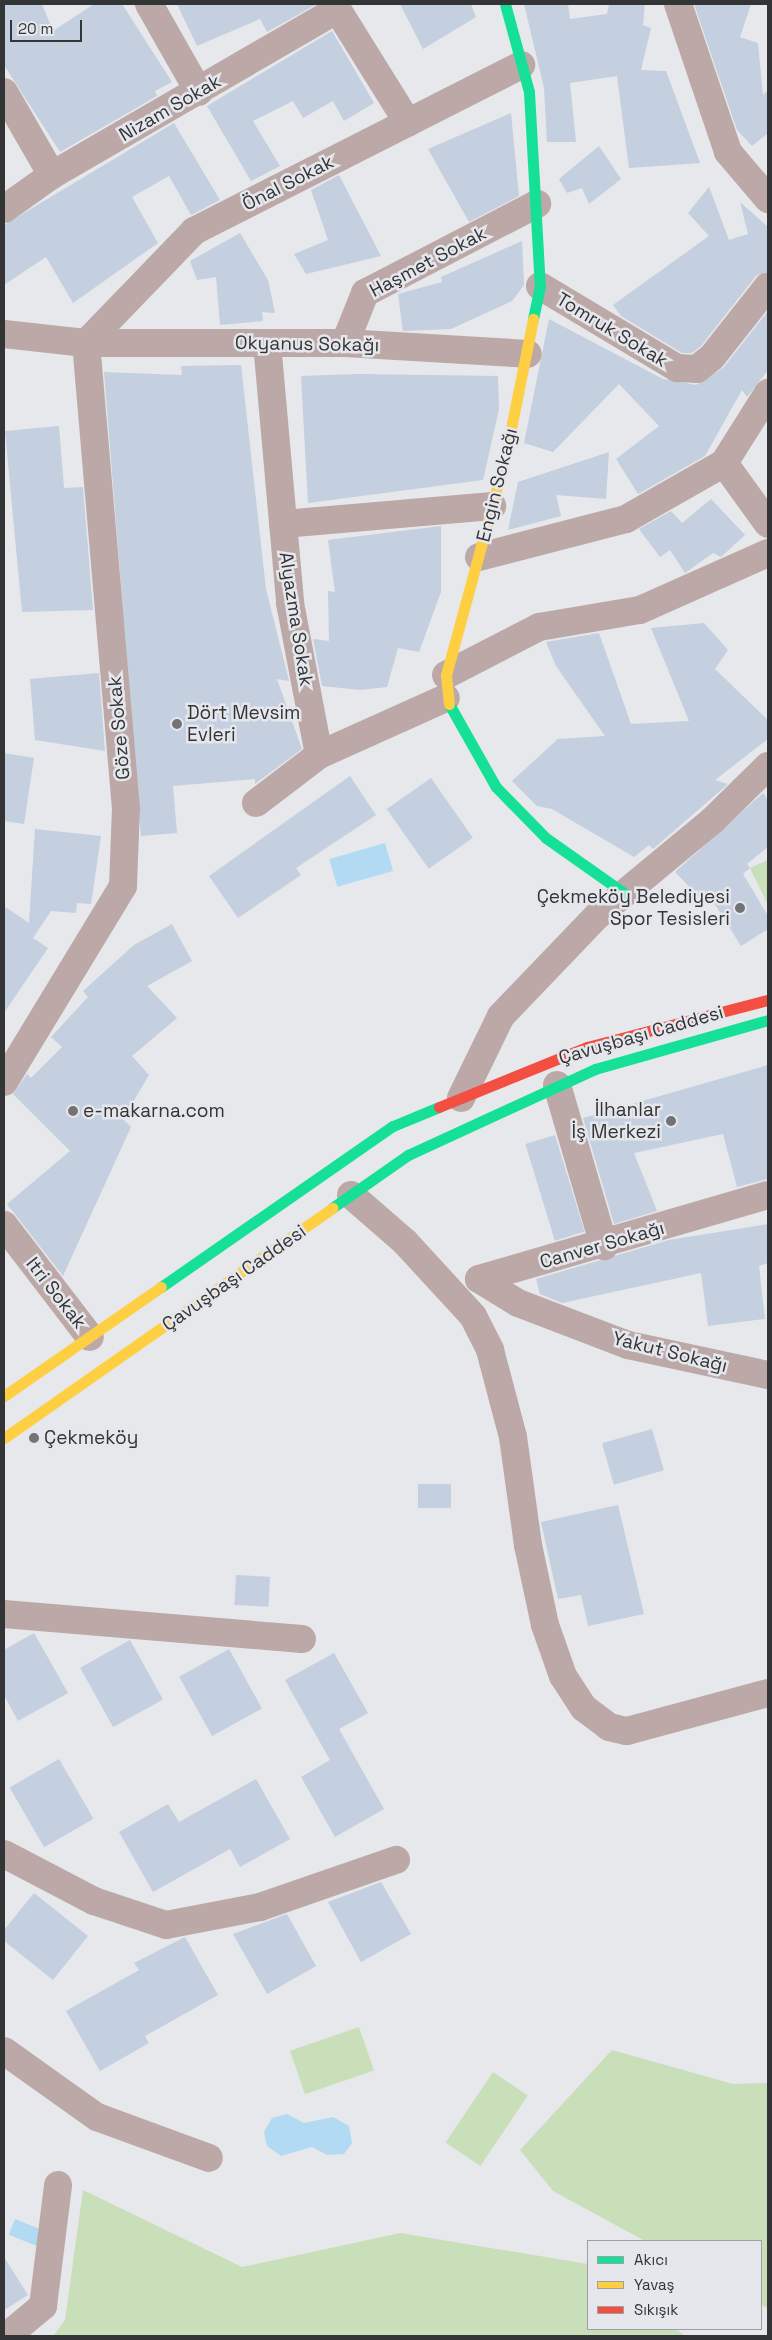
<!DOCTYPE html>
<html>
<head>
<meta charset="utf-8">
<style>
	body { margin:0 }
	#map { position:relative; width:772px; height:2340px; overflow:hidden; background:#e6e8eb; font-family:"Space Grotesk",sans-serif }
	div>[style] { position:absolute }
	[style*='--x'] { left:calc(var(--x)*1px); top:calc(var(--y)*1px); width:calc(var(--w)*1px); rotate:calc(var(--a)*1deg) }
	.green>* { inset:0; background:#c9dfba; transform-origin:0 0 }
	.water>* { inset:0; background:#b2dbf3; transform-origin:0 0 }
	.building>* { inset:0; background:#c4cfdf; transform-origin:0 0 }
	.street>* { height:28px; margin:-14px; padding:0 14px; transform-origin:14px; border-radius:14px; background:#bca9a7 }
	.fast>* { height:11px; margin:-5.5px; padding:0 5.5px; transform-origin:5.5px; border-radius:5.5px; background:#16e098 }
	.slow>* { height:11px; margin:-5.5px; padding:0 5.5px; transform-origin:5.5px; border-radius:5.5px; background:#ffcf43 }
	.jam>* { height:11px; margin:-5.5px; padding:0 5.5px; transform-origin:5.5px; border-radius:5.5px; background:#f24e42 }
	.dots>* { width:14px; height:14px; translate:-50% -50%; box-sizing:border-box; border:2px solid #e5e7ec; border-radius:50% }
	span { translate:-50% -50%; white-space:nowrap; text-align:center; line-height:1.15; -webkit-text-stroke:5px #e5e7ec; paint-order:stroke }
	.street-label { font-size:19px; color:#333435 }
	.poi-label { font-size:19px; color:#333435 }
	.left { translate:0 -50%; text-align:left }
	.right { translate:-100% -50%; text-align:right }
	.frame { position:absolute; inset:0; border:5px solid #333435; pointer-events:none }
	.legend { position:absolute; left:587px; top:2240px; width:175px; height:90px; box-sizing:border-box; background:#e5e7ec; border:1px solid #9e9fa3; margin:0; padding:6px 9px; list-style:none; font-size:15px; color:#333435 }
	.legend li { display:flex; align-items:center; gap:10px; height:25px }
	.legend b { width:25px; border:1px solid #9e9fa3 }
	.scale { position:absolute; left:10px; top:20px; width:72px; height:22px; box-sizing:border-box; border:2px solid #333435; border-top:0; padding-left:6px; font-size:15px; line-height:18px; white-space:nowrap; color:#333435; -webkit-text-stroke:4px #e5e7ec; paint-order:stroke }
</style>
</head>
<body>
<div id="map">
	<div class="green">
		<i style="clip-path:polygon(768px 860px,768px 905px,750px 868px)"></i>
		<i style="left:359px;top:2027px;width:46px;height:73px;rotate:71deg"></i>
		<i style="clip-path:polygon(612px 2050px,733px 2084px,768px 2083px,768px 2308px,761px 2305px,761px 2241px,645px 2241px,553px 2191px,520px 2150px)"></i>
		<i style="left:493px;top:2072px;width:42px;height:85px;rotate:34deg"></i>
		<i style="clip-path:polygon(83px 2190px,242px 2267px,400px 2233px,588px 2264px,588px 2329px,677px 2329px,684px 2336px,53px 2336px,65px 2320px)"></i>
	</div>
	<div class="water">
		<i style="left:385px;top:843px;width:29px;height:58px;rotate:74deg"></i>
		<i style="clip-path:polygon(287px 2114px,304px 2123px,333px 2117px,349px 2126px,352px 2143px,344px 2154px,327px 2155px,312px 2147px,281px 2156px,267px 2146px,264px 2132px,272px 2118px)"></i>
		<i style="left:15px;top:2219px;width:31px;height:17px;rotate:22deg"></i>
	</div>
	<div class="building">
		<i style="clip-path:polygon(4px 4px,42px 4px,53px 31px,94px 4px,122px 4px,172px 82px,155px 91px,157px 96px,60px 152px,4px 65px)"></i>
		<i style="clip-path:polygon(177px 4px,317px 4px,267px 32px,260px 19px,197px 46px)"></i>
		<i style="clip-path:polygon(400px 4px,471px 4px,476px 17px,423px 49px)"></i>
		<i style="clip-path:polygon(524px 4px,568px 4px,570px 19px,607px 14px,609px 4px,645px 4px,643px 25px,651px 28px,641px 70px,666px 71px,700px 163px,629px 168px,617px 76px,570px 83px,576px 142px,547px 142px,544px 88px)"></i>
		<i style="clip-path:polygon(694px 4px,751px 4px,740px 37px,758px 43px,763px 95px,768px 90px,768px 133px,752px 146px,737px 130px)"></i>
		<i style="clip-path:polygon(332px 31px,374px 103px,344px 121px,333px 101px,303px 118px,293px 101px,253px 121px,280px 166px,251px 181px,207px 106px)"></i>
		<i style="clip-path:polygon(511px 113px,519px 196px,469px 222px,428px 149px)"></i>
		<i style="clip-path:polygon(174px 123px,220px 200px,191px 215px,169px 176px,132px 197px,158px 243px,73px 303px,46px 257px,4px 285px,4px 225px)"></i>
		<i style="clip-path:polygon(599px 146px,621px 179px,589px 204px,582px 188px,567px 193px,559px 179px)"></i>
		<i style="clip-path:polygon(339px 175px,381px 256px,306px 274px,294px 254px,328px 240px,311px 190px)"></i>
		<i style="clip-path:polygon(709px 187px,729px 240px,748px 234px,740px 202px,768px 227px,768px 271px,756px 276px,701px 346px,692px 353px,682px 353px,621px 316px,613px 305px,709px 236px,688px 213px)"></i>
		<i style="clip-path:polygon(240px 233px,268px 280px,275px 313px,262px 312px,263px 321px,220px 325px,216px 277px,197px 280px,190px 261px)"></i>
		<i style="clip-path:polygon(522px 241px,524px 285px,512px 301px,451px 329px,403px 331px,398px 294px,442px 282px,441px 277px)"></i>
		<i style="clip-path:polygon(768px 311px,768px 370px,747px 397px,742px 390px,705px 456px,638px 494px,616px 459px,659px 426px,619px 384px,553px 452px,524px 443px,549px 319px,663px 379px,696px 385px,724px 367px)"></i>
		<i style="clip-path:polygon(241px 365px,266px 589px,289px 681px,277px 679px,302px 749px,255px 784px,255px 779px,173px 786px,177px 833px,141px 836px,104px 372px,182px 375px,181px 366px)"></i>
		<i style="clip-path:polygon(358px 374px,498px 376px,499px 409px,483px 480px,308px 503px,301px 376px)"></i>
		<i style="clip-path:polygon(59px 426px,64px 488px,83px 487px,93px 610px,22px 612px,5px 431px)"></i>
		<i style="clip-path:polygon(609px 452px,606px 499px,556px 495px,561px 516px,508px 530px,518px 482px)"></i>
		<i style="clip-path:polygon(711px 499px,745px 535px,721px 557px,713px 553px,685px 573px,670px 550px,660px 557px,639px 529px,671px 511px,682px 523px)"></i>
		<i style="clip-path:polygon(441px 526px,441px 592px,419px 652px,398px 648px,387px 687px,360px 690px,322px 686px,313px 639px,329px 641px,328px 591px,335px 592px,328px 540px)"></i>
		<i style="clip-path:polygon(704px 623px,728px 650px,715px 669px,768px 720px,768px 739px,715px 780px,728px 784px,653px 849px,649px 845px,634px 857px,552px 809px,537px 806px,512px 781px,558px 739px,605px 736px,556px 666px,546px 642px,599px 633px,631px 724px,689px 721px,651px 628px)"></i>
		<i style="clip-path:polygon(99px 673px,105px 751px,35px 740px,30px 679px)"></i>
		<i style="clip-path:polygon(4px 753px,34px 758px,24px 824px,4px 821px)"></i>
		<i style="clip-path:polygon(350px 776px,376px 815px,296px 868px,301px 875px,238px 918px,209px 876px)"></i>
		<i style="left:431px;top:778px;width:73px;height:54px;rotate:55deg"></i>
		<i style="clip-path:polygon(763px 793px,768px 800px,768px 847px,747px 864px,750px 868px,743px 874px,768px 916px,768px 929px,741px 946px,711px 898px,705px 903px,675px 872px)"></i>
		<i style="clip-path:polygon(35px 829px,101px 836px,91px 904px,77px 903px,76px 913px,51px 911px,33px 938px,48px 948px,4px 1013px,4px 906px,29px 923px)"></i>
		<i style="clip-path:polygon(172px 924px,192px 961px,147px 986px,177px 1018px,132px 1056px,149px 1075px,123px 1119px,131px 1127px,63px 1276px,7px 1204px,70px 1151px,13px 1094px,27px 1074px,31px 1078px,62px 1047px,51px 1037px,88px 997px,83px 991px,134px 945px)"></i>
		<i style="clip-path:polygon(768px 1065px,768px 1179px,737px 1187px,723px 1134px,634px 1153px,657px 1211px,614px 1224px,583px 1118px)"></i>
		<i style="left:555px;top:1135px;width:101px;height:31px;rotate:73deg"></i>
		<i style="clip-path:polygon(768px 1224px,768px 1263px,759px 1266px,765px 1319px,708px 1326px,701px 1273px,562px 1303px,540px 1294px,536px 1279px,669px 1240px)"></i>
		<i style="left:652px;top:1429px;width:43px;height:52px;rotate:74deg"></i>
		<i style="left:418px;top:1484px;width:33px;height:24px"></i>
		<i style="clip-path:polygon(618px 1505px,644px 1614px,588px 1626px,581px 1595px,558px 1599px,541px 1522px)"></i>
		<i style="left:236px;top:1575px;width:34px;height:30px;rotate:3deg"></i>
		<i style="clip-path:polygon(34px 1633px,68px 1693px,18px 1721px,4px 1695px,4px 1650px)"></i>
		<i style="left:130px;top:1640px;width:68px;height:57px;rotate:61deg"></i>
		<i style="left:229px;top:1649px;width:68px;height:57px;rotate:61deg"></i>
		<i style="clip-path:polygon(334px 1653px,368px 1713px,339px 1729px,384px 1809px,335px 1837px,301px 1777px,330px 1760px,285px 1680px)"></i>
		<i style="left:59px;top:1759px;width:69px;height:57px;rotate:60deg"></i>
		<i style="clip-path:polygon(256px 1779px,290px 1839px,240px 1867px,230px 1849px,153px 1892px,119px 1832px,168px 1804px,179px 1822px)"></i>
		<i style="clip-path:polygon(381px 1882px,411px 1934px,361px 1962px,328px 1902px)"></i>
		<i style="clip-path:polygon(34px 1893px,88px 1936px,53px 1980px,4px 1941px,4px 1930px)"></i>
		<i style="clip-path:polygon(287px 1914px,316px 1966px,267px 1994px,233px 1934px)"></i>
		<i style="clip-path:polygon(185px 1937px,218px 1995px,145px 2036px,149px 2043px,100px 2071px,66px 2011px,139px 1970px,134px 1963px)"></i>
		<i style="clip-path:polygon(4px 2257px,28px 2295px,4px 2310px)"></i>
	</div>
	<div class="street">
		<i style="--x:149;--y:4;--w:101;--a:60.4"></i>
		<i style="--x:334;--y:4;--w:140;--a:58.1"></i>
		<i style="--x:678;--y:4;--w:156;--a:71.3"></i>
		<i style="--x:728;--y:152;--w:62;--a:49.6"></i>
		<i style="--x:4;--y:92;--w:96;--a:60"></i>
		<i style="--x:4;--y:209;--w:59;--a:-35.3"></i>
		<i style="--x:52;--y:175;--w:329;--a:-30.1"></i>
		<i style="--x:540;--y:286;--w:160;--a:30.9"></i>
		<i style="--x:677;--y:368;--w:20;--a:3"></i>
		<i style="--x:697;--y:369;--w:19;--a:-39"></i>
		<i style="--x:712;--y:357;--w:90;--a:-51.7"></i>
		<i style="--x:4;--y:334;--w:82;--a:6.3"></i>
		<i style="--x:86;--y:343;--w:259;--a:0"></i>
		<i style="--x:345;--y:343;--w:183;--a:3.4"></i>
		<i style="--x:86;--y:343;--w:156;--a:-46"></i>
		<i style="--x:194;--y:231;--w:367;--a:-26.9"></i>
		<i style="--x:267;--y:343;--w:261;--a:84.9"></i>
		<i style="--x:290;--y:603;--w:155;--a:79.2"></i>
		<i style="--x:319;--y:755;--w:139;--a:-24.2"></i>
		<i style="--x:345;--y:343;--w:54;--a:-68.2"></i>
		<i style="--x:365;--y:293;--w:194;--a:-27.4"></i>
		<i style="--x:724;--y:463;--w:75;--a:54.2"></i>
		<i style="--x:283;--y:524;--w:210;--a:-4.9"></i>
		<i style="--x:479;--y:557;--w:152;--a:-14.5"></i>
		<i style="--x:626;--y:519;--w:113;--a:-29.7"></i>
		<i style="--x:724;--y:463;--w:83;--a:-57.8"></i>
		<i style="--x:446;--y:675;--w:105;--a:-27.3"></i>
		<i style="--x:539;--y:627;--w:102;--a:-9.6"></i>
		<i style="--x:640;--y:610;--w:140;--a:-24"></i>
		<i style="--x:256;--y:803;--w:79;--a:-37.3"></i>
		<i style="--x:4;--y:1082;--w:229;--a:-58.7"></i>
		<i style="--x:123;--y:886;--w:77;--a:-87.8"></i>
		<i style="--x:126;--y:809;--w:468;--a:-94.9"></i>
		<i style="--x:557;--y:1085;--w:168;--a:73.7"></i>
		<i style="--x:461;--y:1098;--w:91;--a:-64"></i>
		<i style="--x:501;--y:1016;--w:139;--a:-46.2"></i>
		<i style="--x:597;--y:916;--w:151;--a:-39.6"></i>
		<i style="--x:713;--y:820;--w:77;--a:-44.5"></i>
		<i style="--x:351;--y:1195;--w:72;--a:41"></i>
		<i style="--x:405;--y:1242;--w:100;--a:47.4"></i>
		<i style="--x:473;--y:1316;--w:38;--a:63"></i>
		<i style="--x:490;--y:1350;--w:90;--a:75.2"></i>
		<i style="--x:513;--y:1437;--w:109;--a:82.1"></i>
		<i style="--x:528;--y:1545;--w:82;--a:78"></i>
		<i style="--x:545;--y:1625;--w:54;--a:70.6"></i>
		<i style="--x:563;--y:1676;--w:38;--a:57"></i>
		<i style="--x:584;--y:1708;--w:31;--a:37"></i>
		<i style="--x:609;--y:1727;--w:18;--a:13"></i>
		<i style="--x:627;--y:1731;--w:146;--a:-15.1"></i>
		<i style="--x:768;--y:1195;--w:301;--a:163.8"></i>
		<i style="--x:479;--y:1279;--w:46;--a:31.6"></i>
		<i style="--x:518;--y:1303;--w:118;--a:20.9"></i>
		<i style="--x:628;--y:1345;--w:143;--a:12.1"></i>
		<i style="--x:4;--y:1225;--w:141;--a:52.5"></i>
		<i style="--x:4;--y:1614;--w:299;--a:4.8"></i>
		<i style="--x:4;--y:1854;--w:102;--a:27.6"></i>
		<i style="--x:94;--y:1901;--w:76;--a:18.4"></i>
		<i style="--x:166;--y:1925;--w:96;--a:-10.8"></i>
		<i style="--x:260;--y:1907;--w:144;--a:-19.1"></i>
		<i style="--x:4;--y:2051;--w:114;--a:35.4"></i>
		<i style="--x:97;--y:2117;--w:119;--a:20.1"></i>
		<i style="--x:7;--y:2336;--w:47;--a:-39.8"></i>
		<i style="--x:43;--y:2306;--w:122;--a:-82.9"></i>
	</div>
	<div class="fast">
		<i style="--x:505;--y:4;--w:91;--a:74.7"></i>
		<i style="--x:529;--y:92;--w:194;--a:86.8"></i>
		<i style="--x:540;--y:286;--w:34;--a:102"></i>
		<i style="--x:449;--y:704;--w:95;--a:60.5"></i>
		<i style="--x:496;--y:787;--w:71;--a:45.6"></i>
		<i style="--x:546;--y:838;--w:95;--a:35.2"></i>
		<i style="--x:332;--y:1208;--w:93;--a:-34.9"></i>
		<i style="--x:408;--y:1155;--w:206;--a:-24.7"></i>
		<i style="--x:595;--y:1069;--w:180;--a:-15.8"></i>
		<i style="--x:161;--y:1287;--w:282;--a:-34.8"></i>
		<i style="--x:393;--y:1126;--w:50;--a:-22.4"></i>
	</div>
	<div class="slow">
		<i style="--x:449;--y:704;--w:29;--a:-96"></i>
		<i style="--x:446;--y:675;--w:225;--a:-74.8"></i>
		<i style="--x:505;--y:458;--w:142;--a:-78.6"></i>
		<i style="--x:4;--y:1396;--w:191;--a:-34.8"></i>
		<i style="--x:4;--y:1438;--w:401;--a:-35"></i>
	</div>
	<div class="jam">
		<i style="--x:439;--y:1107;--w:160;--a:-22.1"></i>
		<i style="--x:587;--y:1047;--w:187;--a:-14.6"></i>
	</div>
	<div class="dots">
		<i style="left:177px;top:724px;background:#727375"></i>
		<i style="left:740px;top:908px;background:#727375"></i>
		<i style="left:73px;top:1111px;background:#727375"></i>
		<i style="left:671px;top:1121px;background:#727375"></i>
		<i style="left:34px;top:1438px;background:#727375"></i>
	</div>
	<div class="street-label">
		<span style="left:170px;top:108px;rotate:-30deg">Nizam Sokak</span>
		<span style="left:288px;top:183px;rotate:-27deg">Önal Sokak</span>
		<span style="left:428px;top:262px;rotate:-28deg">Haşmet Sokak</span>
		<span style="left:612px;top:330px;rotate:31deg">Tomruk Sokak</span>
		<span style="left:307px;top:344px;rotate:1deg">Okyanus Sokağı</span>
		<span style="left:497px;top:485px;rotate:-76deg">Engin Sokağı</span>
		<span style="left:296px;top:619px;rotate:81deg">Alyazma Sokak</span>
		<span style="left:119px;top:728px;rotate:-95deg">Göze Sokak</span>
		<span style="left:641px;top:1035px;rotate:-16deg">Çavuşbaşı Caddesi</span>
		<span style="left:602px;top:1245px;rotate:-16deg">Canver Sokağı</span>
		<span style="left:234px;top:1278px;rotate:-35deg">Çavuşbaşı Caddesi</span>
		<span style="left:56px;top:1293px;rotate:52deg">Itri Sokak</span>
		<span style="left:670px;top:1352px;rotate:14deg">Yakut Sokağı</span>
	</div>
	<div class="poi-label">
		<span class="left" style="left:187px;top:724px">Dört Mevsim<br>Evleri</span>
		<span class="right" style="left:730px;top:908px">Çekmeköy Belediyesi<br>Spor Tesisleri</span>
		<span class="right" style="left:661px;top:1121px">İlhanlar<br>İş Merkezi</span>
		<span class="left" style="left:83px;top:1111px">e-makarna.com</span>
		<span class="left" style="left:44px;top:1438px">Çekmeköy</span>
	</div>
	<div class="frame"></div>
	<ul class="legend">
	<li><b style="height:6px;background:#16e098"></b>Akıcı</li>
	<li><b style="height:6px;background:#ffcf43"></b>Yavaş</li>
	<li><b style="height:6px;background:#f24e42"></b>Sıkışık</li>
	</ul>
	<div class="scale">20 m</div>
</div>
</body>
</html>
